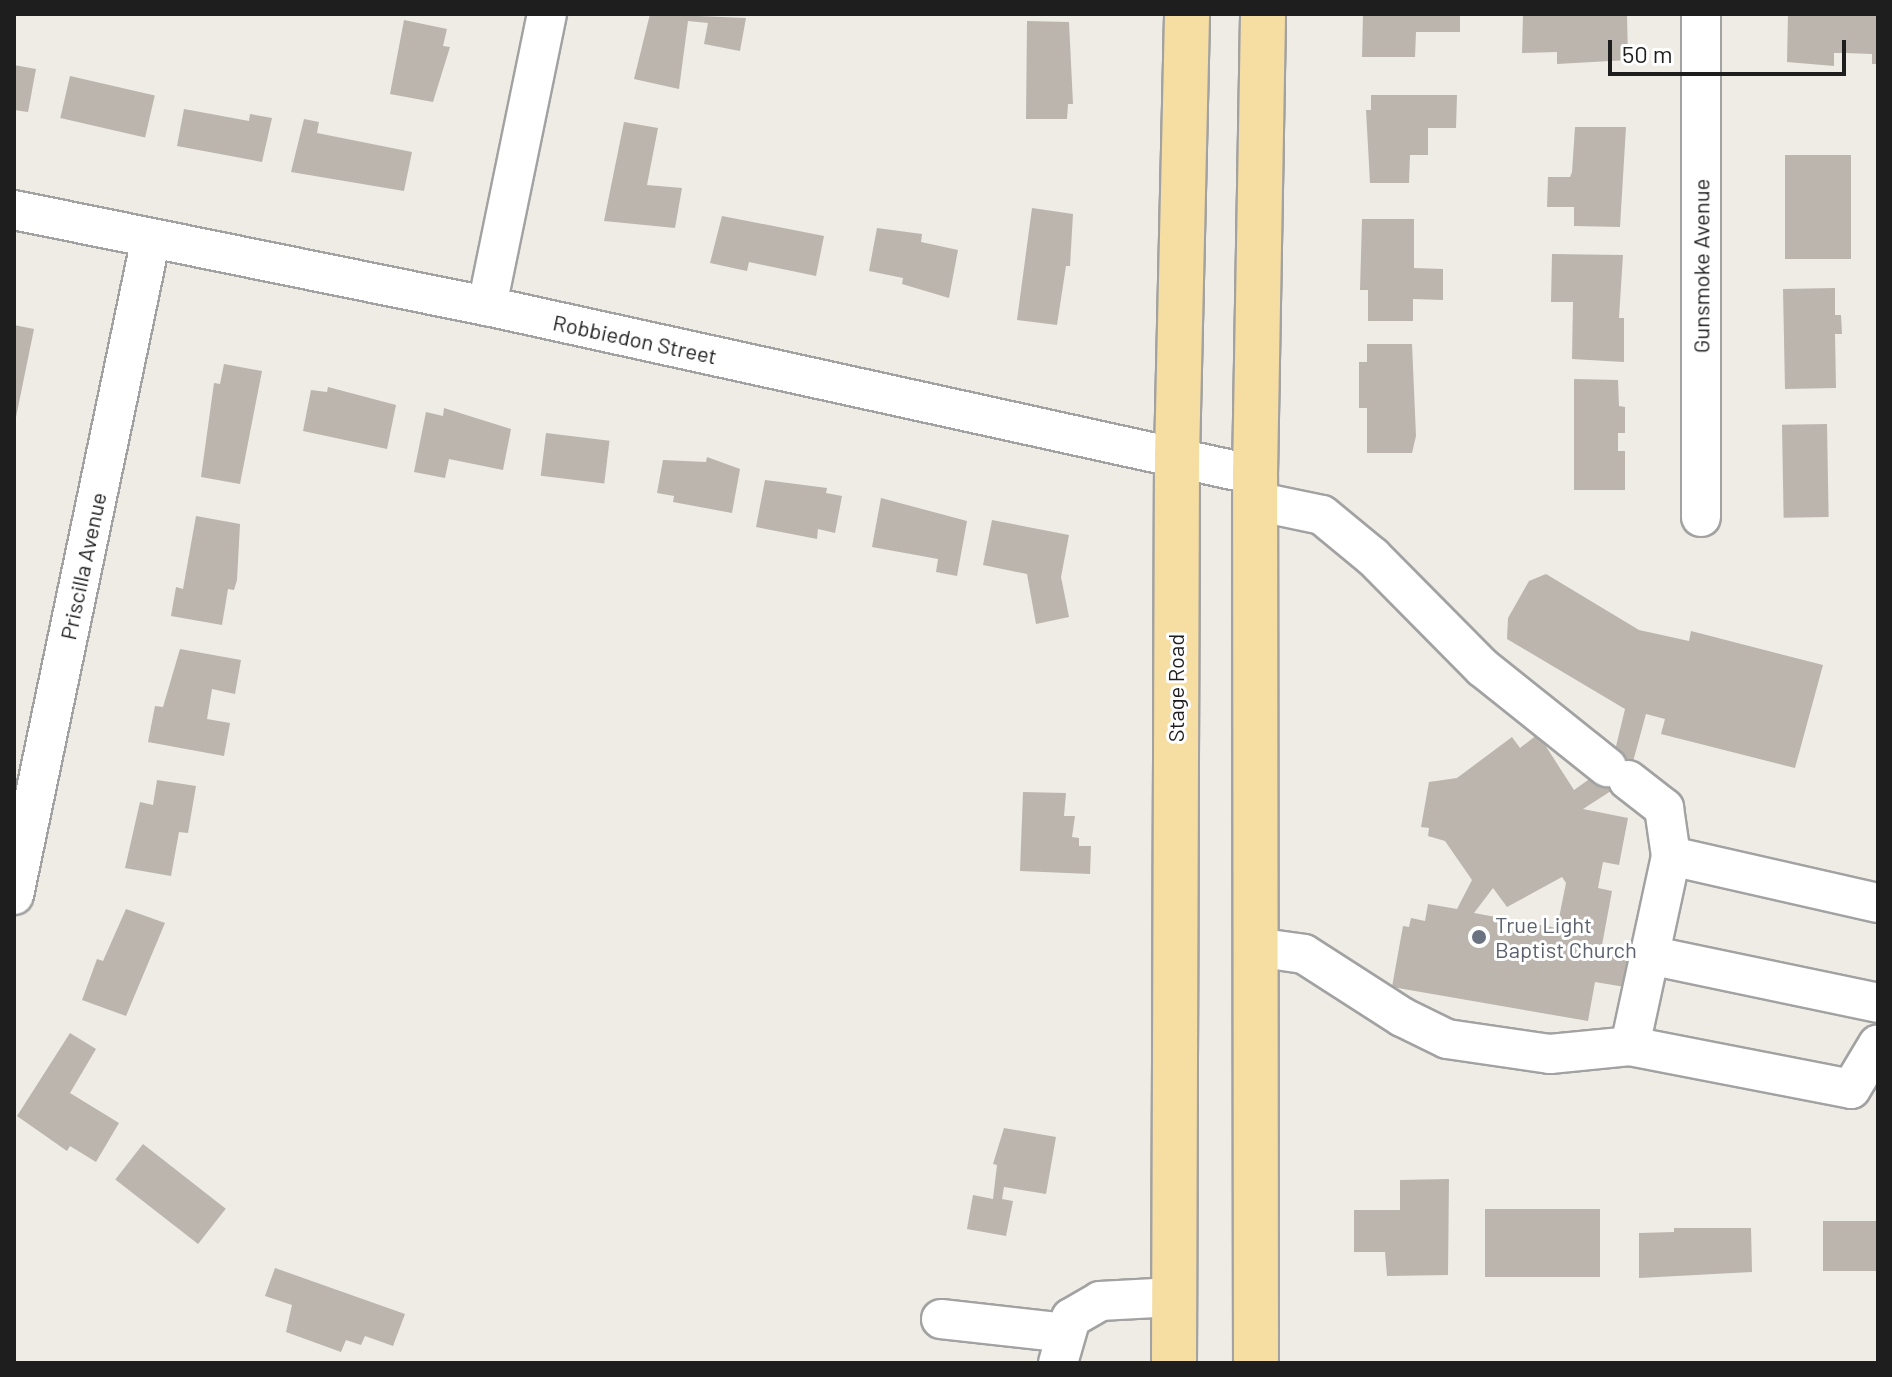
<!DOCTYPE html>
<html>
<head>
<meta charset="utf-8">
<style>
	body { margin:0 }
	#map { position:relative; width:1892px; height:1377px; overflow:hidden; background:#eeece5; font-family:Barlow,sans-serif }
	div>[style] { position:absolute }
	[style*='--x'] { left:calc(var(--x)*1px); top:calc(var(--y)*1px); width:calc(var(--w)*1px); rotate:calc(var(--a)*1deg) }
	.building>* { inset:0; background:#bbb5ae; transform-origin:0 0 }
	.roads { filter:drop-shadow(2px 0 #a2a2a2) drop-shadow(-2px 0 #a2a2a2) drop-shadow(0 2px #a2a2a2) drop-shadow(0 -2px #a2a2a2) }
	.minor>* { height:38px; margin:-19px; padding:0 19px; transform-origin:19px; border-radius:19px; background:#fff }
	.major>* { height:44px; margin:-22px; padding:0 22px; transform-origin:22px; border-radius:22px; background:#f6dda2 }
	.dots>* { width:22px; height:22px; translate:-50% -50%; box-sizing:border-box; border:4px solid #fff; border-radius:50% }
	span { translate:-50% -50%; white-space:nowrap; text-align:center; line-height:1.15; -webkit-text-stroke:6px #fff; paint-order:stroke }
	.street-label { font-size:22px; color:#1e1e1e }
	.worship-label { font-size:22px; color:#5b616d }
	.left { translate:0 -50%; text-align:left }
	.frame { position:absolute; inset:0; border:16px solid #1e1e1e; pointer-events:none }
	.scale { position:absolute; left:1608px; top:40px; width:238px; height:36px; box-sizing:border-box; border:4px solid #1e1e1e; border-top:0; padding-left:10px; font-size:24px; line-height:28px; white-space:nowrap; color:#1e1e1e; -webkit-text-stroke:6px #fff; paint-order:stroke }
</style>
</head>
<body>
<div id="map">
	<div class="building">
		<i style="clip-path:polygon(650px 14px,746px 18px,740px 51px,704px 44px,708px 23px,688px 21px,679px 89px,634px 79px)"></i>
		<i style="clip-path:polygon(1363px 14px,1460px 14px,1460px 32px,1416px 32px,1415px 57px,1362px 57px)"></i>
		<i style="clip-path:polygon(1523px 14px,1627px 14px,1628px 60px,1557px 64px,1557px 52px,1522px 53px)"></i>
		<i style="clip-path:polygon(1788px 14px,1878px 14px,1878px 64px,1872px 64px,1872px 54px,1845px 53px,1834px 53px,1834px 66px,1787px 62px)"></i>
		<i style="clip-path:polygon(404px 20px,447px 29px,443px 46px,450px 47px,433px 102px,390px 94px)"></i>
		<i style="clip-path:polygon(1027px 21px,1069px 22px,1073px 104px,1068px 104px,1067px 119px,1026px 119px)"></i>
		<i style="clip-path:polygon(14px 65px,36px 69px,28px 112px,14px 110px)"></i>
		<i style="left:70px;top:76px;width:87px;height:43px;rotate:13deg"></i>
		<i style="clip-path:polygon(1371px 95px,1457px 95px,1456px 128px,1428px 128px,1428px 155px,1410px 155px,1409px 183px,1370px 183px,1366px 110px,1371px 110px)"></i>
		<i style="clip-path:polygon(184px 109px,249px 121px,250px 114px,272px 118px,262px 162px,177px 146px)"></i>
		<i style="clip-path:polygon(304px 119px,319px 122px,317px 133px,412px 152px,404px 191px,291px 172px)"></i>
		<i style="clip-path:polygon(624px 122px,658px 128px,647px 185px,682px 188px,675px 228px,604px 221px)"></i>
		<i style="clip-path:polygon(1575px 127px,1626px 127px,1620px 227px,1574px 226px,1574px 207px,1547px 207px,1548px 177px,1570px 177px,1572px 172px)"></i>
		<i style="left:1785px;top:155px;width:66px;height:104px"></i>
		<i style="clip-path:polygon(1032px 208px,1073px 214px,1070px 266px,1066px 266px,1057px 325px,1017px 320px)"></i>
		<i style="clip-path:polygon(722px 216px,824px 236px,816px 276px,749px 262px,747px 271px,710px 263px)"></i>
		<i style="clip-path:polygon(1362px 219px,1414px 219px,1414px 268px,1443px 269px,1443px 300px,1413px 299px,1413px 321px,1368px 321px,1368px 290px,1360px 290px)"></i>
		<i style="clip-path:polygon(877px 228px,922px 234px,921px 242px,958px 250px,949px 298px,902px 284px,903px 278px,869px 271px)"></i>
		<i style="clip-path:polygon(1552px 254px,1623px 255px,1619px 318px,1624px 318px,1624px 362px,1572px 359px,1573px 302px,1551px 302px)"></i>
		<i style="clip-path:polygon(1835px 288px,1835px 315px,1841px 315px,1842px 334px,1835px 334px,1836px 388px,1785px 389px,1783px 289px)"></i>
		<i style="clip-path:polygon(14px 325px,34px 329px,15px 422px,14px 422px)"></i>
		<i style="clip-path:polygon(1367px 344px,1412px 344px,1416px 436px,1412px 453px,1367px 453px,1367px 408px,1359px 408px,1359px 362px,1367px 362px)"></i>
		<i style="clip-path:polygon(224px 364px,262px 371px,240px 484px,201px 477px,214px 383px,220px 384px)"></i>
		<i style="clip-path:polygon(1574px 379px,1618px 380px,1619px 406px,1625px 407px,1625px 433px,1618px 433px,1618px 451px,1625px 451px,1625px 490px,1574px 490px)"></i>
		<i style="clip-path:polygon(328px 387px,396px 405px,387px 449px,303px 431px,311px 390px,327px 392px)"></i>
		<i style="clip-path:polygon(444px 408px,511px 429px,503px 470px,449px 459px,445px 478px,414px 472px,426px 412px,443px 416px)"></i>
		<i style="left:1827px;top:424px;width:93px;height:45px;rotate:89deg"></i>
		<i style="left:546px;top:433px;width:64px;height:43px;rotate:7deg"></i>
		<i style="clip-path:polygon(707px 457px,740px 469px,732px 513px,673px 502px,674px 496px,657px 493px,663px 460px,706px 462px)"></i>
		<i style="clip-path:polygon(765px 480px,827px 488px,826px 493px,842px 496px,835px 533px,818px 529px,817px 539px,756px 527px)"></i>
		<i style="clip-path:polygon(881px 498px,967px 521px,957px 576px,936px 572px,938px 559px,872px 547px)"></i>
		<i style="clip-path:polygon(196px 516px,240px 524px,237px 580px,234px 590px,228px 589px,222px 625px,171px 616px,176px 587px,183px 589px)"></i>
		<i style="clip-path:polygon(992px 520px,1069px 535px,1061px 577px,1069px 617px,1036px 624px,1027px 574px,983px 565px)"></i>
		<i style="clip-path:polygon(evenodd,1546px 574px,1639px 630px,1689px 641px,1691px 631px,1823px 665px,1795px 768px,1661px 734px,1665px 719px,1646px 714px,1628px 780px,1583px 809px,1628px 818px,1619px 865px,1603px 862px,1598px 888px,1612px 891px,1602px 945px,1638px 953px,1631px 988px,1595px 982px,1588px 1021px,1392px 987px,1403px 926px,1409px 927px,1411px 918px,1425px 921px,1428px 904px,1457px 909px,1472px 880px,1445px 841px,1428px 836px,1429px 828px,1421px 827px,1429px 782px,1457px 778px,1512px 737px,1520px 748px,1538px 734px,1574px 790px,1612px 763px,1625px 709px,1507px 639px,1508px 618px,1529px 581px,1546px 574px,1562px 877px,1566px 883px,1557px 928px,1474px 913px,1493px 888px,1507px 907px,1562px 877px)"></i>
		<i style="clip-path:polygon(180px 649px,241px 660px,235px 694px,212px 689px,207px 719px,230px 723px,224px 756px,148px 742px,155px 706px,163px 707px)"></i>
		<i style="clip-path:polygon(157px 780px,196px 786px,188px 833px,179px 832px,171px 876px,125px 868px,140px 802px,153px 805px)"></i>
		<i style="clip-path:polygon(1023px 792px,1066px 793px,1064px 816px,1075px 816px,1072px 837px,1079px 838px,1079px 846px,1091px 846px,1090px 874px,1020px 871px)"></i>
		<i style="clip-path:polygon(126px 909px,165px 923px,126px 1016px,82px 1000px,97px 959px,103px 961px)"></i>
		<i style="clip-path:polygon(70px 1033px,96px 1049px,70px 1093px,119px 1123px,96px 1162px,70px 1146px,67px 1151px,17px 1116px)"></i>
		<i style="clip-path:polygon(1004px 1128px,1056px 1137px,1046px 1194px,1004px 1187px,1002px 1199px,1013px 1201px,1006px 1236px,967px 1229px,973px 1195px,993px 1199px,997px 1165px,993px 1164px)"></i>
		<i style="left:143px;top:1144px;width:105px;height:45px;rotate:38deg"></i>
		<i style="clip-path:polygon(1449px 1179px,1448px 1275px,1387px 1276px,1385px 1252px,1354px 1252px,1354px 1210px,1400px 1210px,1400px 1180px)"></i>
		<i style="left:1485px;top:1209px;width:115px;height:68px"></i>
		<i style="left:1878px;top:1221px;width:50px;height:55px;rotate:90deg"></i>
		<i style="clip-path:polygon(1674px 1228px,1751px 1228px,1752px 1272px,1639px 1278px,1639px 1233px,1674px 1232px)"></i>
		<i style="clip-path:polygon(275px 1268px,405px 1314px,393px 1346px,365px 1336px,361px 1345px,346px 1340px,341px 1352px,286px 1332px,292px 1305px,265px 1296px)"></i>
	</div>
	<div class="roads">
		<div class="minor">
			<i style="--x:14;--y:210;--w:483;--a:11.5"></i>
			<i style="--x:487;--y:306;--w:786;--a:12.41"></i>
			<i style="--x:487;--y:306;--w:298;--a:-78.4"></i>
			<i style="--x:1255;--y:501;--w:68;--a:11.8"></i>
			<i style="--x:1322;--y:515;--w:66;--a:39.5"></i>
			<i style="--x:1373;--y:557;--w:156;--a:45.3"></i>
			<i style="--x:1483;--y:668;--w:159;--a:38.6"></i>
			<i style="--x:1701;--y:517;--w:503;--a:-90"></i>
			<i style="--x:1628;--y:780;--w:46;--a:37.9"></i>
			<i style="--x:1664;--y:808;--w:49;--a:81.7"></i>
			<i style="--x:14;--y:895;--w:671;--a:-78.22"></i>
			<i style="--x:1255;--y:947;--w:49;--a:8.1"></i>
			<i style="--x:1304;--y:954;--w:117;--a:32.7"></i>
			<i style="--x:1402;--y:1017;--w:50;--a:26.1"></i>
			<i style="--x:1447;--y:1039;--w:104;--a:8.3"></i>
			<i style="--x:1550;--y:1054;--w:80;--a:-5.7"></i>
			<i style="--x:1630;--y:1046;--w:225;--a:11"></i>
			<i style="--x:1851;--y:1089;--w:52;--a:-59"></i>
			<i style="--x:1649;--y:955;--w:234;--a:11.8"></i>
			<i style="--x:1630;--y:1046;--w:194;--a:-77.8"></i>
			<i style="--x:1671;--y:856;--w:212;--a:12.8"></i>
			<i style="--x:941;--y:1319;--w:125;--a:6.4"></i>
			<i style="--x:1058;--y:1363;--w:47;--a:-73.9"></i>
			<i style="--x:1071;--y:1318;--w:34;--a:-30"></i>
			<i style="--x:1100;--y:1301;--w:74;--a:-3.1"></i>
		</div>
		<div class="major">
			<i style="--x:1174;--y:1363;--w:906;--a:-89.81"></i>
			<i style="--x:1177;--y:457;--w:443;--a:-88.7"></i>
			<i style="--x:1256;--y:1363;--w:888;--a:-90.06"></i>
			<i style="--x:1255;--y:475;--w:461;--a:-89"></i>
		</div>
	</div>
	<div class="dots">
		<i style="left:1479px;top:937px;background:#6b7280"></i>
	</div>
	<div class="street-label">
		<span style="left:1701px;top:266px;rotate:-90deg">Gunsmoke Avenue</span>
		<span style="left:635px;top:339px;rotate:12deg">Robbiedon Street</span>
		<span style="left:83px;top:566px;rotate:-78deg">Priscilla Avenue</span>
		<span style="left:1176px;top:688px;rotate:-90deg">Stage Road</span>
	</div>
	<div class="worship-label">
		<span class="left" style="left:1495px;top:937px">True Light<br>Baptist Church</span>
	</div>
	<div class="frame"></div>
	<div class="scale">50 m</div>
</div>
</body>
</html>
